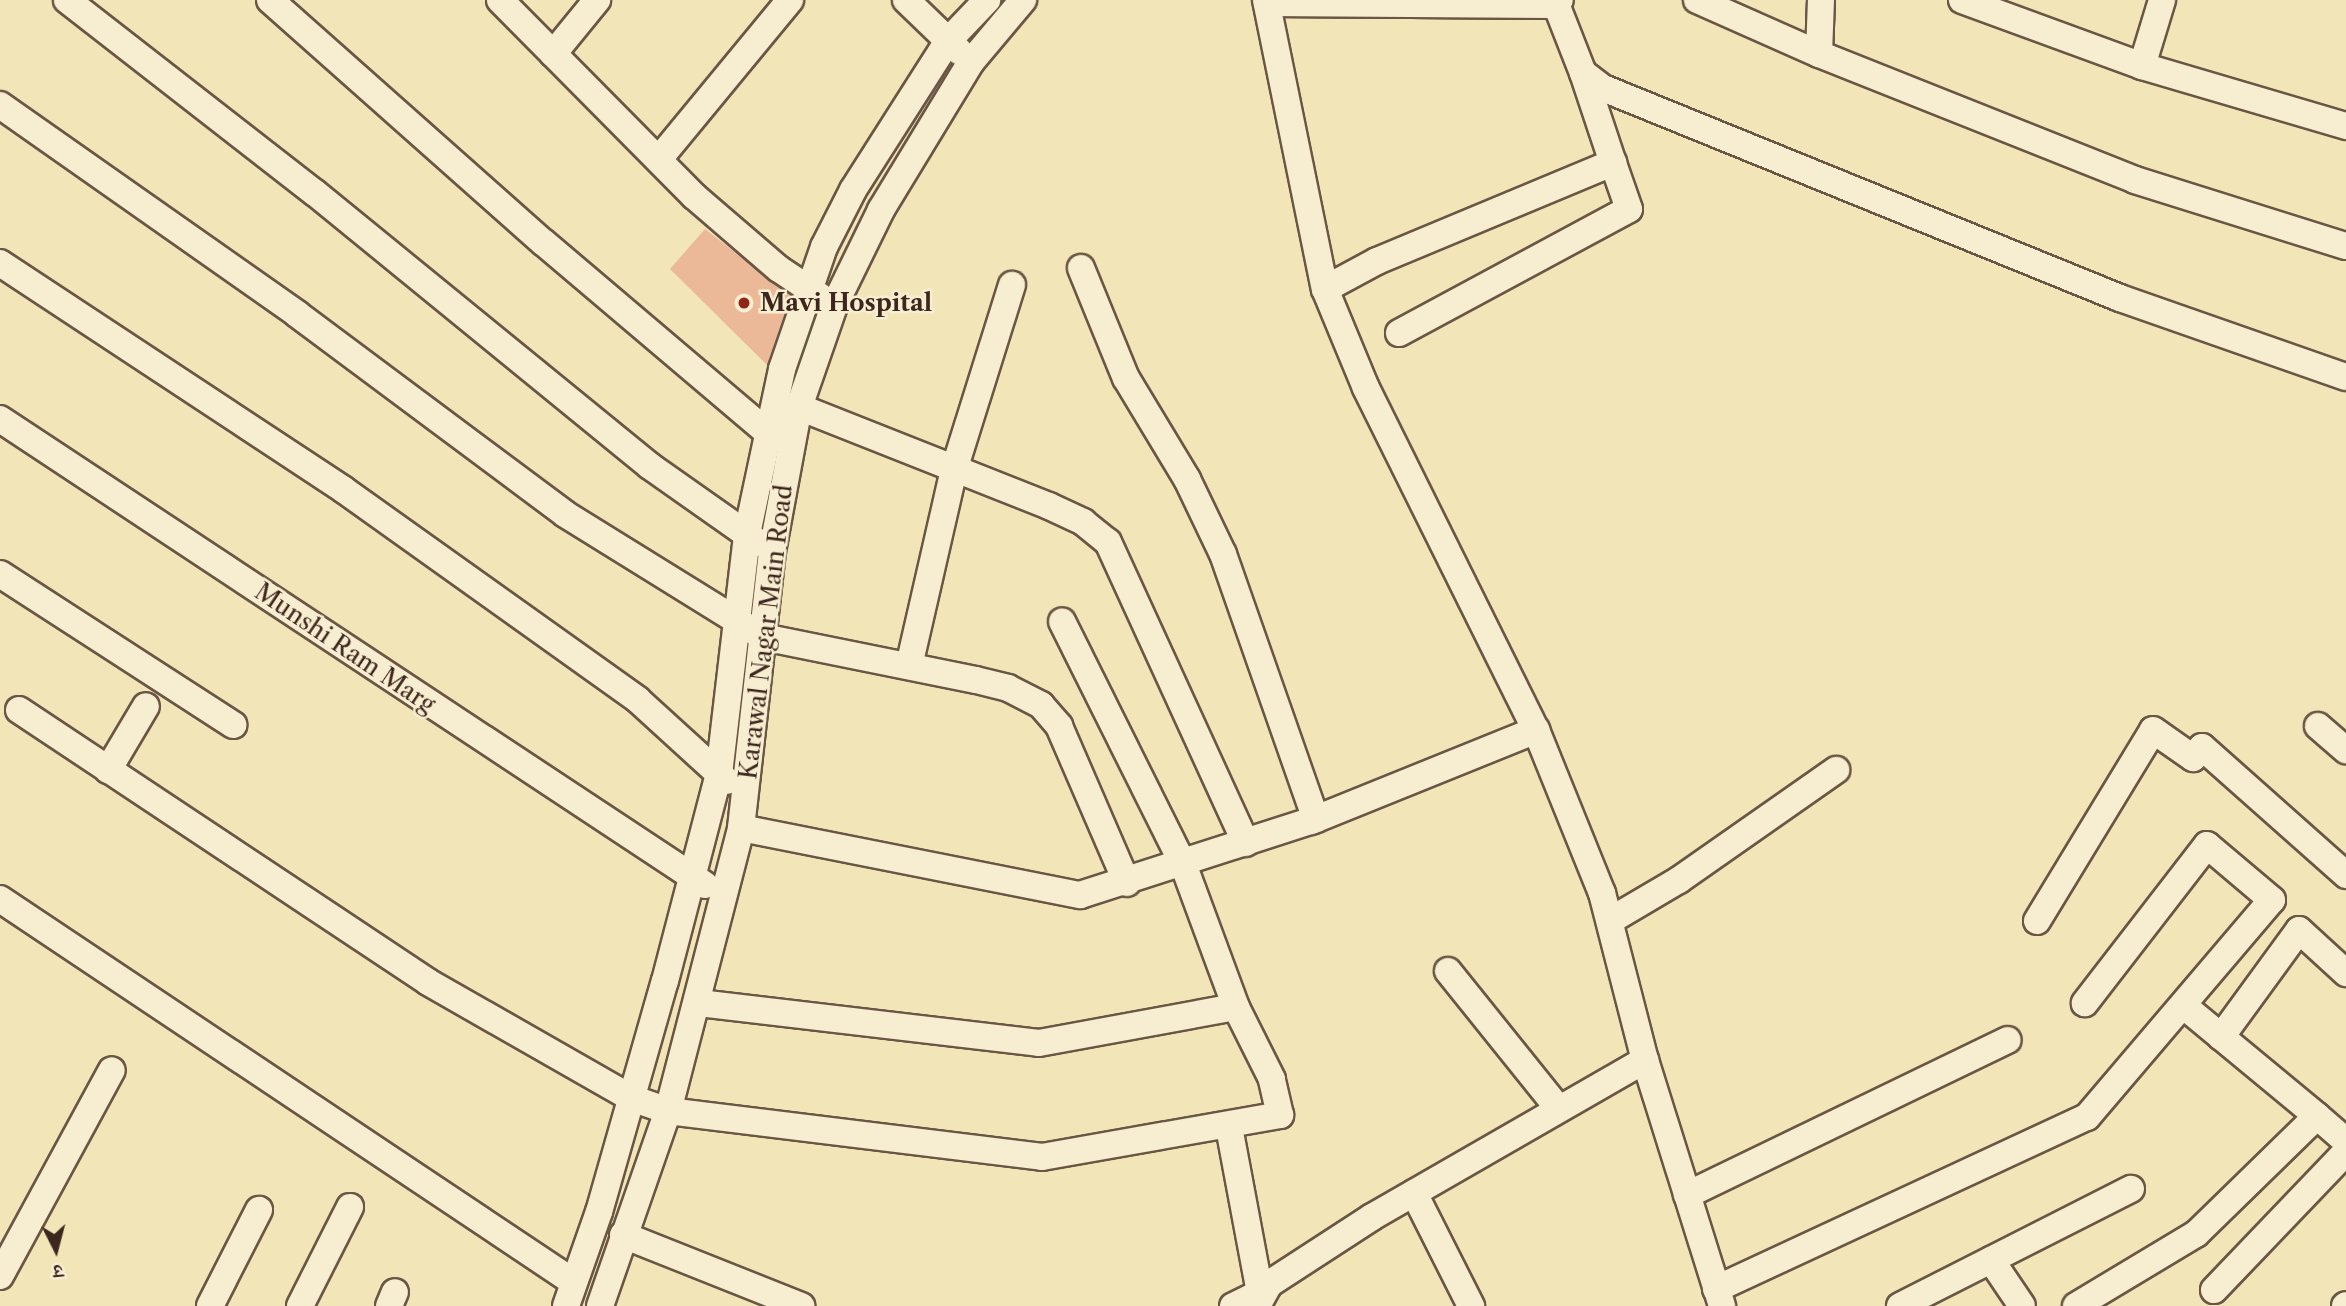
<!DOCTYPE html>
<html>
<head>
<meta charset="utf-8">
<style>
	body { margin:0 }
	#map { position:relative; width:2346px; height:1306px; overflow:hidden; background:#f2e5b8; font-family:"Libre Caslon Text","Noto Serif Devanagari",serif }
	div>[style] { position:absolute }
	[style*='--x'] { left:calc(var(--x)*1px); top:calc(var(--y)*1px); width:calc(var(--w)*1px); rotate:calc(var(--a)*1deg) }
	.building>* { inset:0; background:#ebb998 }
	.roads { filter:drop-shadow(2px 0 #6a5644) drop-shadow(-2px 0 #6a5644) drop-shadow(0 2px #6a5644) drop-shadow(0 -2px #6a5644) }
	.minor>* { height:26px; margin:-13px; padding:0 13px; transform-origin:13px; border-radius:13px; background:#f7eed1 }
	.dots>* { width:19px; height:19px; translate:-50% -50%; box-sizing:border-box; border:4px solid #f7eed1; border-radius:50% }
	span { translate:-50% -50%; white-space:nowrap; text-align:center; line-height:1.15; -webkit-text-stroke:5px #f7eed1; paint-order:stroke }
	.poi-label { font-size:24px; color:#3d261e; font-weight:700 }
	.left { translate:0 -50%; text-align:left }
	.street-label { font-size:24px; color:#3d261e }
	.north { position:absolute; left:21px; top:1215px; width:70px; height:70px; -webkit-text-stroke:5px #f7eed1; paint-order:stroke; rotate:174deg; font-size:19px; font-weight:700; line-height:28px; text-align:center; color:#3d261e }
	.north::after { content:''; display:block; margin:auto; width:24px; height:32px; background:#3d261e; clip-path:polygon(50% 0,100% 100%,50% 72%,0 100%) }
</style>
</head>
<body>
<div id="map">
	<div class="building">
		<i style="clip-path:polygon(705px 229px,791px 296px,767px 365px,670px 269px)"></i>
	</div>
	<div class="roads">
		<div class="minor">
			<i style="--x:67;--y:0;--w:313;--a:37.9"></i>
			<i style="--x:314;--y:192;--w:434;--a:39.2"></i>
			<i style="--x:650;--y:466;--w:133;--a:35.2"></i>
			<i style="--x:270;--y:0;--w:365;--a:41.6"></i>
			<i style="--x:543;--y:242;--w:292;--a:40.3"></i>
			<i style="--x:766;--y:431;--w:13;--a:23"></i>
			<i style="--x:500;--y:0;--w:276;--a:45.3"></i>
			<i style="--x:694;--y:196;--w:112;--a:40.7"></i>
			<i style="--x:779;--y:269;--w:50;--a:33.7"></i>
			<i style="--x:906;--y:0;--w:74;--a:43.9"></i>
			<i style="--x:1266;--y:0;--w:295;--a:78.5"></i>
			<i style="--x:1325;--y:289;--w:107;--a:67.5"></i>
			<i style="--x:1366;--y:388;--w:382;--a:63.6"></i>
			<i style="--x:1536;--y:730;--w:176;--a:68"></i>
			<i style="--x:1602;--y:893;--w:172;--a:75.6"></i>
			<i style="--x:1645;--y:1060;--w:258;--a:72.6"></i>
			<i style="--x:1697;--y:0;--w:133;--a:23.9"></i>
			<i style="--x:1819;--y:54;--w:340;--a:21.7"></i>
			<i style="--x:2135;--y:180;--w:221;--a:17.4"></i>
			<i style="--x:1962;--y:0;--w:192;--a:20.1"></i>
			<i style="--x:2142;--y:66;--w:213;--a:16.4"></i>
			<i style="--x:1267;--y:3;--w:284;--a:0.4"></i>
			<i style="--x:1551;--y:5;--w:10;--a:-29"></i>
			<i style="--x:1556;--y:4;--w:74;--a:68.6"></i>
			<i style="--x:1583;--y:73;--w:25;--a:37"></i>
			<i style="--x:1603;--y:88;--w:558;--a:22.11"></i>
			<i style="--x:2120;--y:298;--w:239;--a:19.3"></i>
			<i style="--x:553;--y:54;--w:70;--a:-50.8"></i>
			<i style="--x:1819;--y:54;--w:54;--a:-87.9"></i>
			<i style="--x:2142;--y:66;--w:69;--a:-73.1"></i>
			<i style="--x:0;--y:105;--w:363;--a:35.1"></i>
			<i style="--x:297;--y:314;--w:334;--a:36.7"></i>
			<i style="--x:565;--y:514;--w:233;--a:31.8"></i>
			<i style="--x:763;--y:637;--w:217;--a:11.4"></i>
			<i style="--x:976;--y:680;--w:33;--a:14"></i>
			<i style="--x:1008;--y:688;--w:37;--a:27"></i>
			<i style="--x:1041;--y:705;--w:28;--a:49"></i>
			<i style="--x:1059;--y:726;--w:171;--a:66.6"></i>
			<i style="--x:659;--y:159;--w:206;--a:-50.5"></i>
			<i style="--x:0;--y:263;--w:412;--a:33.4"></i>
			<i style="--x:344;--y:490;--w:361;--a:35.5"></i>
			<i style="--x:638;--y:700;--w:120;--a:42.3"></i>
			<i style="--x:1081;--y:268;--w:119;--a:67.8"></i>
			<i style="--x:1126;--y:378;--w:118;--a:58.9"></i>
			<i style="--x:1187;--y:479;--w:83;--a:64.4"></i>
			<i style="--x:1223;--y:554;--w:281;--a:70.7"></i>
			<i style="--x:1325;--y:289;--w:59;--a:-28.3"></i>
			<i style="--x:1377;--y:261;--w:256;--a:-22.6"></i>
			<i style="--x:1613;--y:163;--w:95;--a:-108.4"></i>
			<i style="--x:1399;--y:333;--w:261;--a:-28.3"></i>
			<i style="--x:1629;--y:209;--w:49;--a:-109.2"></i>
			<i style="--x:799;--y:407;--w:269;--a:21.6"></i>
			<i style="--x:1049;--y:506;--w:38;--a:25"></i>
			<i style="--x:1083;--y:522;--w:32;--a:39"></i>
			<i style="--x:1108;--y:542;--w:331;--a:65.4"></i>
			<i style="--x:0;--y:419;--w:845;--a:33.46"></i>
			<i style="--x:0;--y:574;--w:278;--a:32.9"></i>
			<i style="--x:909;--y:666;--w:201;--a:-77.1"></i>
			<i style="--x:954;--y:470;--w:194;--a:-72.6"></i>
			<i style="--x:19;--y:710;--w:491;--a:33.6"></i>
			<i style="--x:428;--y:982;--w:234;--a:29.7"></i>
			<i style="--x:631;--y:1098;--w:39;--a:19"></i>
			<i style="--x:668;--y:1111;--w:377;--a:7"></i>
			<i style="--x:1042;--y:1157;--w:242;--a:-10"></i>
			<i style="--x:1280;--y:1115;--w:37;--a:-103"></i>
			<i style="--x:1272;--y:1079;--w:80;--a:-116.6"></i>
			<i style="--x:1236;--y:1007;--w:153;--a:-110.3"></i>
			<i style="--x:1183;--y:864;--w:271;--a:-116.5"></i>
			<i style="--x:2318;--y:726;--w:37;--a:41"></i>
			<i style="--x:108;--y:770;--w:74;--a:-59.3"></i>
			<i style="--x:741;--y:828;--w:346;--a:11.2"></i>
			<i style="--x:1080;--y:895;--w:243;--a:-17.8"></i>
			<i style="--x:1311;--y:821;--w:243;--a:-22"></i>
			<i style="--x:0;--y:899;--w:688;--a:33.74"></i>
			<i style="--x:1611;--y:920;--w:79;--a:-30.5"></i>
			<i style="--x:1679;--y:880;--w:192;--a:-35"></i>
			<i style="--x:2037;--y:921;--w:223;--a:-58.7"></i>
			<i style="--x:2153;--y:730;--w:49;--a:35"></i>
			<i style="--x:2193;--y:758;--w:14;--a:-51"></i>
			<i style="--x:2202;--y:747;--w:193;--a:41.6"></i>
			<i style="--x:1448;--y:971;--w:176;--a:51.2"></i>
			<i style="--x:699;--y:1003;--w:342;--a:6.7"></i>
			<i style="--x:1039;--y:1043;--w:200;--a:-10.4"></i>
			<i style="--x:2184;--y:1006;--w:173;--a:39.6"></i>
			<i style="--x:2221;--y:1037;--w:132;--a:-53.9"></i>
			<i style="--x:2299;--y:930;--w:64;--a:42.5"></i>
			<i style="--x:1229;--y:1127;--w:169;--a:79.4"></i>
			<i style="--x:1260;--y:1293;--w:30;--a:154"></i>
			<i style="--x:1414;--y:1193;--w:127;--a:63.2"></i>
			<i style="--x:1687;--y:1195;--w:356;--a:-25.8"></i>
			<i style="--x:623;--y:1235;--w:192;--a:21.7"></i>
			<i style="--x:1991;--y:1260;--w:55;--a:56"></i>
			<i style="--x:0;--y:1276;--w:234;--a:-61.5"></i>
			<i style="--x:1716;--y:1289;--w:409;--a:-24.9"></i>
			<i style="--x:2087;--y:1117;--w:285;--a:-49.6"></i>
			<i style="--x:2272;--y:900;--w:85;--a:-139.8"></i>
			<i style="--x:2207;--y:845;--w:200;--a:127.7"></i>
			<i style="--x:2214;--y:1290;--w:191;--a:-46.3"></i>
			<i style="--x:210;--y:1306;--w:108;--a:-63"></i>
			<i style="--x:300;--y:1306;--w:111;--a:-63.2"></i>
			<i style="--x:389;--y:1306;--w:15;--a:-67"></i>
			<i style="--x:566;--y:1306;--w:100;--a:-70.7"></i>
			<i style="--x:599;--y:1212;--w:240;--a:-74.1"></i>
			<i style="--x:665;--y:981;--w:214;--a:-75.4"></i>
			<i style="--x:719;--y:774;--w:242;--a:-83.3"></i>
			<i style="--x:747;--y:534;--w:169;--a:-78"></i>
			<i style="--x:782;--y:369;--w:129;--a:-71"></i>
			<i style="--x:824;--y:247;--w:64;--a:-63"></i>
			<i style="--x:853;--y:190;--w:177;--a:-57.5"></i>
			<i style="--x:948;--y:41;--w:57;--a:-46.4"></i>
			<i style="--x:600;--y:1306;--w:207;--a:-70.8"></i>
			<i style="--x:668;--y:1111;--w:292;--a:-75.5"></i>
			<i style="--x:741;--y:828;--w:278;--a:-83.6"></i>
			<i style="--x:772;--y:552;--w:147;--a:-79.5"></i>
			<i style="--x:799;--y:407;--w:107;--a:-70.9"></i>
			<i style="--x:834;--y:306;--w:107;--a:-63.9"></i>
			<i style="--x:881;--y:210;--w:173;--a:-58.7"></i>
			<i style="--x:971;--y:62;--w:81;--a:-50"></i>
			<i style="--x:1257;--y:1306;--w:25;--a:-61"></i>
			<i style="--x:1269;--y:1284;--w:123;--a:-33"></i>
			<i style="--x:1372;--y:1217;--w:315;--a:-29.9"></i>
			<i style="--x:1900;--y:1306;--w:259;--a:-26.9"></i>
			<i style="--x:2076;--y:1306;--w:140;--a:-31"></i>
			<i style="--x:2196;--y:1234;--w:169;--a:-44.3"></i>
			<i style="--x:2317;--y:1116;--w:38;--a:41"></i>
			<i style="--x:2345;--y:1306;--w:1;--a:-45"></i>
		</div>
	</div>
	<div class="dots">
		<i style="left:744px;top:303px;background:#8f2418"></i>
	</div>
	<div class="poi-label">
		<span class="left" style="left:760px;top:303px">Mavi Hospital</span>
	</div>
	<div class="street-label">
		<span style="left:766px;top:632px;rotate:-83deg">Karawal Nagar Main Road</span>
		<span style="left:345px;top:648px;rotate:34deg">Munshi Ram Marg</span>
	</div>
	<div class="north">उ</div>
</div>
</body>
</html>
